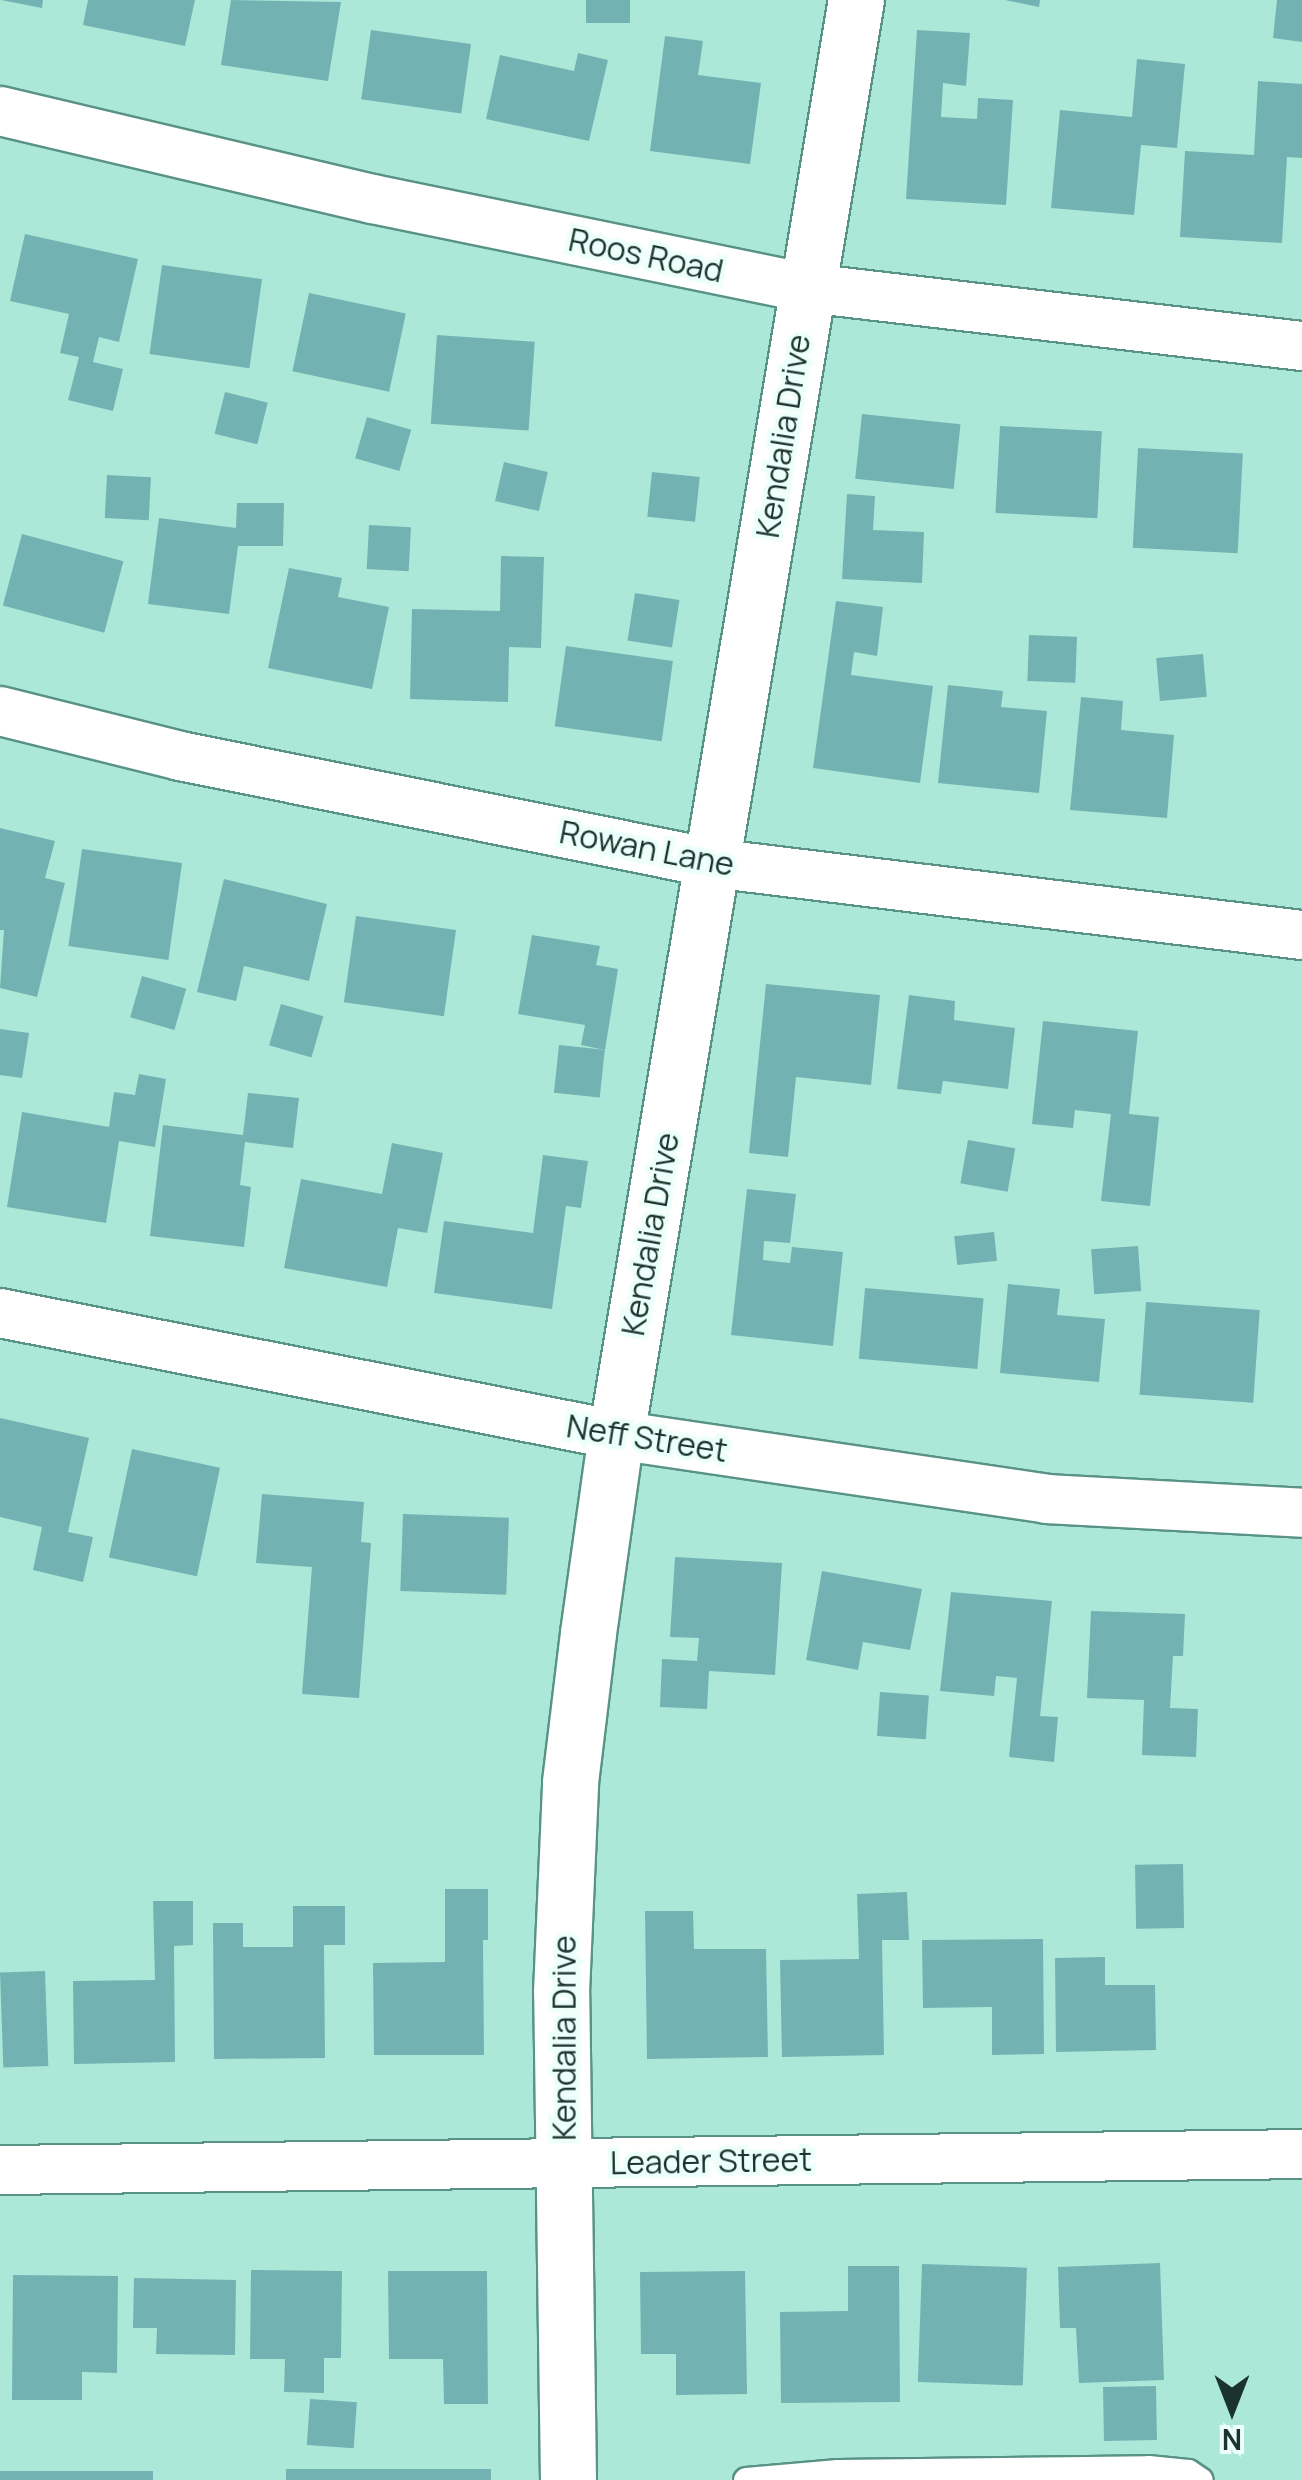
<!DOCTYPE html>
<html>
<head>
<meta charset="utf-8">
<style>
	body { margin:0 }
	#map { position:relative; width:1302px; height:2480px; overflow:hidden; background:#ace8d8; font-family:Manrope,sans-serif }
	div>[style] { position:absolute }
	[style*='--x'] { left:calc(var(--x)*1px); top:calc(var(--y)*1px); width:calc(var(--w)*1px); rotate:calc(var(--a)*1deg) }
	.building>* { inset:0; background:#73b2b3; transform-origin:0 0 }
	.roads { filter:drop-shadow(2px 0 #599385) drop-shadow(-2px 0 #599385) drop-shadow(0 2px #599385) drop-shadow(0 -2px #599385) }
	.service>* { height:25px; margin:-12.5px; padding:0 12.5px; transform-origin:12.5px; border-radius:12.5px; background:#fff }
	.minor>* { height:48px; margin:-24px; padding:0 24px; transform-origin:24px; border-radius:24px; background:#fff }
	.tertiary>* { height:55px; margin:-27.5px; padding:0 27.5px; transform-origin:27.5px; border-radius:27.5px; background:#fff }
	span { translate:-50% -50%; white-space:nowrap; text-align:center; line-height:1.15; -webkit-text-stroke:9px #edfffa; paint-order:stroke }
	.street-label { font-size:32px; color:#1a332c }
	.north { position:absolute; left:1182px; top:2360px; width:100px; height:100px; -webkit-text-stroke:8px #edfffa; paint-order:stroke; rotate:180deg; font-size:28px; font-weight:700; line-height:40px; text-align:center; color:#1a332c }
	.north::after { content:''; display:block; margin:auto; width:35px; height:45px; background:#1a332c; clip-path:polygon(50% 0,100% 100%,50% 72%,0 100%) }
</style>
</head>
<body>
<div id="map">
	<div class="building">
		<i style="clip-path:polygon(1px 0,43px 0,42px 8px)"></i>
		<i style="clip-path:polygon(88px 0,195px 0,185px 46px,83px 25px)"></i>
		<i style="clip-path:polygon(231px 0,341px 2px,328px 81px,221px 65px)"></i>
		<i style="left:586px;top:0;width:44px;height:23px"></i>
		<i style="clip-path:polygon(1005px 0,1040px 0,1039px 7px)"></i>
		<i style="clip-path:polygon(1277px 0,1302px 0,1302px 42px,1273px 38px)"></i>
		<i style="left:371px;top:30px;width:101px;height:70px;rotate:8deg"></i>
		<i style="clip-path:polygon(917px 30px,970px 33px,966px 86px,943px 83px,941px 117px,977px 119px,978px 98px,1013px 100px,1006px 205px,906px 199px)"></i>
		<i style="clip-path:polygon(665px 36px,703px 41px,698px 75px,761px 83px,750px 164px,650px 151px)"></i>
		<i style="clip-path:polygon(578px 53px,608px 60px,589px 141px,486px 119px,500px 55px,574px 71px)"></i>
		<i style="clip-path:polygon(1137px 59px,1185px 64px,1177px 148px,1141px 145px,1134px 215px,1051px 208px,1060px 110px,1132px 117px)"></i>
		<i style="clip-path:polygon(1258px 81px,1302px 84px,1302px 158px,1287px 157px,1282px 243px,1180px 237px,1185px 151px,1254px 155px)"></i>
		<i style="clip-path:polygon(25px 234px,138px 259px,119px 342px,99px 337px,93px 362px,123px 369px,113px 411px,68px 400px,79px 357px,60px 353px,69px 314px,10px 301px)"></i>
		<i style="left:162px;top:265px;width:101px;height:90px;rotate:8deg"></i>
		<i style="left:309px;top:293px;width:99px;height:80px;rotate:12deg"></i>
		<i style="left:437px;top:335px;width:98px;height:89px;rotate:4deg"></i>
		<i style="left:225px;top:392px;width:44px;height:43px;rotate:14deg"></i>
		<i style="left:862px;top:414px;width:99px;height:65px;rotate:6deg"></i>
		<i style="left:367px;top:417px;width:46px;height:43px;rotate:16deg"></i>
		<i style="left:1000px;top:426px;width:102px;height:87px;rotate:3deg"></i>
		<i style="left:1138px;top:448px;width:105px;height:100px;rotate:3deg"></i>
		<i style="left:504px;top:462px;width:45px;height:40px;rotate:13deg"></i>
		<i style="left:652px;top:472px;width:48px;height:45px;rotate:6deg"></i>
		<i style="left:107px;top:475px;width:44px;height:43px;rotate:3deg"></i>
		<i style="clip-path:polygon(847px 494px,875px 496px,873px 530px,924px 532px,922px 583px,842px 579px)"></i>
		<i style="clip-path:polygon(237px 503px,284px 503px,283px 546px,238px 546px,229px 614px,148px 604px,159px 518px,236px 528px)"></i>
		<i style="left:369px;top:525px;width:42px;height:44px;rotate:3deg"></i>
		<i style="left:22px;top:534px;width:105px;height:74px;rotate:15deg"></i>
		<i style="clip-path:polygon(501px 556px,544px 557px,541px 648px,509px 647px,508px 702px,410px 699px,412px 609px,500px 611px)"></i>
		<i style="clip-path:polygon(289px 568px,342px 578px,338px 597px,389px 607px,372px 689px,268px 668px)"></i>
		<i style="left:635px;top:593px;width:45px;height:48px;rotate:9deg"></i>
		<i style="clip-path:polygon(836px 601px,883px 607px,877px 656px,854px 652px,851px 675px,933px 686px,920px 783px,813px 768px)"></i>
		<i style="left:1029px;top:635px;width:48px;height:46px;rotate:2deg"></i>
		<i style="left:566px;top:646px;width:108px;height:81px;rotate:8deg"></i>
		<i style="left:1203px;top:654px;width:43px;height:47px;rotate:85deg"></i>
		<i style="clip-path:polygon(948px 685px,1003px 691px,1001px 707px,1047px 711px,1039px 793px,938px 783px)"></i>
		<i style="clip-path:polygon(1081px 697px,1123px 701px,1121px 730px,1174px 735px,1167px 818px,1070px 810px)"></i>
		<i style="clip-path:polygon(0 828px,55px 841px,45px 878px,65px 883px,37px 997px,0 988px,4px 930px,0 930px)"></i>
		<i style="left:82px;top:849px;width:101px;height:98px;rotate:8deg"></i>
		<i style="clip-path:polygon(224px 879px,327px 904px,309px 981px,244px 966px,236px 1001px,197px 992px)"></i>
		<i style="left:356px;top:916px;width:101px;height:87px;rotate:8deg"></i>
		<i style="clip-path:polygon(532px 935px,600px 946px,596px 965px,618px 969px,605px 1050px,581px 1045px,585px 1025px,518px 1014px)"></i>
		<i style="left:142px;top:976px;width:46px;height:43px;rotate:16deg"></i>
		<i style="clip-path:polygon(766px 984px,880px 995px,871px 1085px,796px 1077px,788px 1157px,749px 1153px)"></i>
		<i style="clip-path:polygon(909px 995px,955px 1001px,954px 1020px,1015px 1028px,1008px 1089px,943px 1081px,941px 1094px,897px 1089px)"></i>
		<i style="left:281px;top:1004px;width:44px;height:43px;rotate:16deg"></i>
		<i style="clip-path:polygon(1043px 1021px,1138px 1031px,1129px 1114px,1159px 1117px,1150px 1206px,1101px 1201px,1111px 1114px,1075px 1110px,1073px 1128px,1032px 1124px)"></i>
		<i style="clip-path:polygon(0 1029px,29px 1033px,22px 1078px,0 1075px)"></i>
		<i style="left:559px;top:1045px;width:46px;height:48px;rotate:6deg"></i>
		<i style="clip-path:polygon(139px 1074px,166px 1079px,155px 1147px,119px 1141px,106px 1223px,7px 1207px,22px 1112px,109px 1127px,114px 1092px,135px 1095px)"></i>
		<i style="clip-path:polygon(248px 1093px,299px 1098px,293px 1148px,245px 1142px,240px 1185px,251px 1187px,244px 1247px,150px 1236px,163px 1125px,243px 1135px)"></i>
		<i style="left:968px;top:1140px;width:48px;height:44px;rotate:10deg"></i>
		<i style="clip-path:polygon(392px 1143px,443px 1153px,427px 1233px,398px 1228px,387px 1287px,284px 1268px,301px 1179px,382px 1194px)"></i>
		<i style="clip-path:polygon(543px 1155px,588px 1161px,581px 1208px,566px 1206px,552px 1309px,434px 1293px,444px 1221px,533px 1233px)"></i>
		<i style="clip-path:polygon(747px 1189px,796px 1194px,790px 1243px,764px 1241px,763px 1260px,790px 1263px,792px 1247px,843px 1252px,833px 1346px,731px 1335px)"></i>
		<i style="left:994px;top:1232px;width:29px;height:40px;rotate:84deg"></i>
		<i style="left:1138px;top:1246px;width:45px;height:47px;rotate:86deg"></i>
		<i style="clip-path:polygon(1008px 1284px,1060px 1289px,1057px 1315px,1105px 1319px,1099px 1382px,1000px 1373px)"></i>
		<i style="left:865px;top:1288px;width:119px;height:71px;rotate:5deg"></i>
		<i style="left:1146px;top:1302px;width:114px;height:93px;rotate:4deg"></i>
		<i style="clip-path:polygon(0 1418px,89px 1438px,68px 1532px,93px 1537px,83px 1582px,33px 1570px,42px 1527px,0 1517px)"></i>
		<i style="left:132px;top:1449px;width:90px;height:111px;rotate:12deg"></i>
		<i style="clip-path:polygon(262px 1494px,364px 1502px,361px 1542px,371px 1543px,359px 1698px,302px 1694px,312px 1567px,256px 1563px)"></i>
		<i style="left:403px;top:1514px;width:106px;height:77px;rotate:2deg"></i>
		<i style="clip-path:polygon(675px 1557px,782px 1563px,775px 1675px,709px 1671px,707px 1709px,660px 1707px,662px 1659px,697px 1661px,699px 1638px,670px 1637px)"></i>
		<i style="clip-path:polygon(822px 1571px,922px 1589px,910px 1650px,863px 1642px,858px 1670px,806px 1660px)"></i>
		<i style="clip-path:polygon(951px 1592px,1052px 1601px,1040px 1716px,1058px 1717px,1054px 1762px,1009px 1757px,1017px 1678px,996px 1676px,994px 1696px,940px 1691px)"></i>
		<i style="clip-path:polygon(1091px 1611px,1185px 1614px,1183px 1656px,1173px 1656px,1170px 1708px,1198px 1709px,1196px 1757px,1142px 1755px,1144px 1700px,1087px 1698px)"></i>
		<i style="left:880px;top:1692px;width:49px;height:44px;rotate:4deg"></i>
		<i style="left:1183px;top:1864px;width:64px;height:48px;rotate:89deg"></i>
		<i style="clip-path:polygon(445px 1889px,488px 1889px,488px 1940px,483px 1940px,484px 2055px,374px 2055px,373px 1963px,445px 1962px)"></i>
		<i style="clip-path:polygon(907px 1892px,909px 1940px,882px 1940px,884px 2055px,782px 2057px,780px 1960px,859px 1959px,857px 1894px)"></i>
		<i style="clip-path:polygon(153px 1901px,193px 1901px,193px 1945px,174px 1946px,175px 2062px,74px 2064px,73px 1981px,155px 1980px)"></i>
		<i style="clip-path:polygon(293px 1906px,345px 1906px,345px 1945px,324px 1945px,325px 2058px,214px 2059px,213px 1923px,243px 1923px,243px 1947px,293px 1947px)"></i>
		<i style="clip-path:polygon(645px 1911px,693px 1911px,694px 1949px,766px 1949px,768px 2057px,647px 2059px)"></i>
		<i style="clip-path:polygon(1043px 1939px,1044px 2054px,992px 2055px,992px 2007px,923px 2008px,922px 1940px)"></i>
		<i style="clip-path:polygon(1105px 1957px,1105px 1985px,1155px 1985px,1156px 2050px,1056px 2052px,1055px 1958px)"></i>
		<i style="left:45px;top:1971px;width:95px;height:45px;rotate:88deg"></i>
		<i style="clip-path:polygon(1160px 2263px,1164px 2380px,1079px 2383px,1076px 2328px,1060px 2328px,1058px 2267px)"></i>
		<i style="left:922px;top:2264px;width:105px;height:118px;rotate:2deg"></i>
		<i style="clip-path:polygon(848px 2266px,899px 2266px,900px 2402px,781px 2403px,780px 2312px,848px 2311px)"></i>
		<i style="clip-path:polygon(251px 2270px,342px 2271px,341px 2358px,324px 2358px,324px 2393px,284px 2392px,285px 2359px,250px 2359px)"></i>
		<i style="clip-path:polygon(388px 2271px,487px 2271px,488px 2404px,444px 2404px,443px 2359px,389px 2359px)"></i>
		<i style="clip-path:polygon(745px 2271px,747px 2394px,676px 2395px,676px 2354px,641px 2354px,640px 2272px)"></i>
		<i style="clip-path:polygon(13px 2275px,118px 2276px,117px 2373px,82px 2372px,82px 2400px,12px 2400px)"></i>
		<i style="clip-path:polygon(134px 2278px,236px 2280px,235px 2355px,156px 2354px,157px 2328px,133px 2328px)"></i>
		<i style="left:1156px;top:2386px;width:54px;height:53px;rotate:89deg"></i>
		<i style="left:310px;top:2399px;width:47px;height:46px;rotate:4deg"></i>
		<i style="left:491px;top:2469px;width:11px;height:205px;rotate:90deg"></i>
		<i style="left:153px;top:2471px;width:9px;height:153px;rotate:90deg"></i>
	</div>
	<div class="roads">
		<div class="service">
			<i style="--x:746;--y:2480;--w:92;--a:-5"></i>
			<i style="--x:838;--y:2472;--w:310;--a:-0.7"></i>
			<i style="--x:1148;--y:2468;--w:40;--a:5.7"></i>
			<i style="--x:1188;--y:2472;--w:14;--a:34"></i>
		</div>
		<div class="minor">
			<i style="--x:0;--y:111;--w:383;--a:13.3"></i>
			<i style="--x:373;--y:199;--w:444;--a:11.6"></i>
			<i style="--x:808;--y:288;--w:497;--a:6.7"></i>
			<i style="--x:0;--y:711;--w:186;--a:14"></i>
			<i style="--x:180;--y:756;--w:543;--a:11.37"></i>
			<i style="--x:712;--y:863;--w:594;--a:6.96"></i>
			<i style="--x:0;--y:1313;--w:628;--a:11.2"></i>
			<i style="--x:616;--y:1435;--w:436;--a:8.4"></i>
			<i style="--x:1047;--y:1499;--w:255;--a:3.1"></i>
			<i style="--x:0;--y:2170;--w:1302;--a:-0.7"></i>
		</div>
		<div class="tertiary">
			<i style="--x:568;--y:2480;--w:488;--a:-90.8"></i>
			<i style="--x:561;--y:1992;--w:210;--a:-87.5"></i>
			<i style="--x:570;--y:1782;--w:150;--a:-83.1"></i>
			<i style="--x:588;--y:1633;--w:200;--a:-82"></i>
			<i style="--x:616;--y:1435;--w:1455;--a:-80.51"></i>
		</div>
	</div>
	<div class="street-label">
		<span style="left:646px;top:255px;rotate:12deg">Roos Road</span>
		<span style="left:783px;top:436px;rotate:-81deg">Kendalia Drive</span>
		<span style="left:647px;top:848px;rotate:11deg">Rowan Lane</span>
		<span style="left:650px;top:1234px;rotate:-80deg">Kendalia Drive</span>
		<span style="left:647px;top:1438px;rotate:9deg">Neff Street</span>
		<span style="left:564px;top:2038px;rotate:-90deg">Kendalia Drive</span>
		<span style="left:711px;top:2161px;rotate:-1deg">Leader Street</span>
	</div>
	<div class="north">N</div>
</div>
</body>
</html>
